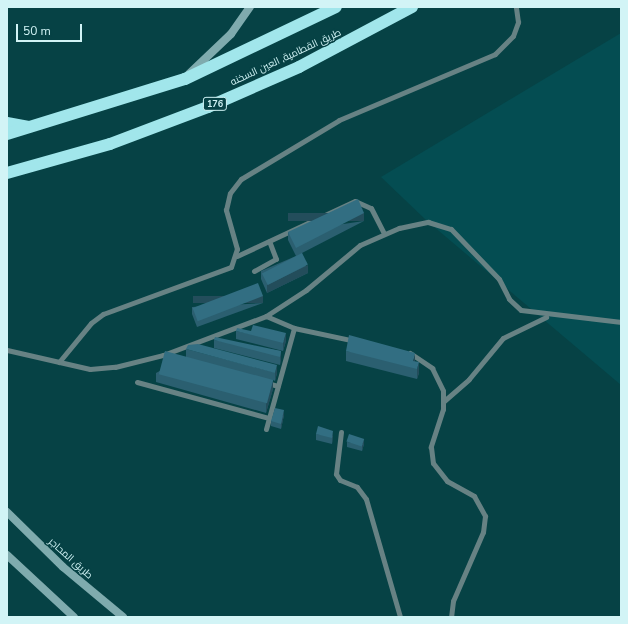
<!DOCTYPE html>
<html>
<head>
<meta charset="utf-8">
<style>
	body { margin:0 }
	#map { position:relative; width:628px; height:624px; overflow:hidden; background:#064245; font-family:"Nunito Sans",Cairo,sans-serif }
	div>[style] { position:absolute }
	[style*='--x'] { left:calc(var(--x)*1px); top:calc(var(--y)*1px); width:calc(var(--w)*1px); rotate:calc(var(--a)*1deg) }
	.built>* { inset:0; background:#044d52 }
	.lane>* { height:5px; margin:-2.5px; padding:0 2.5px; transform-origin:2.5px; border-radius:2.5px; background:#678284 }
	.secondary>* { height:8px; margin:-4px; padding:0 4px; transform-origin:4px; border-radius:4px; background:#7fabae }
	.highway>* { height:12px; margin:-6px; padding:0 6px; transform-origin:6px; border-radius:6px; background:#a1e6eb }
	.wall>* { inset:0; background:#2b5f70 }
	.shaded-wall>* { inset:0; background:#234d5b; transform-origin:0 0 }
	.building>* { inset:0; background:#326e82; transform-origin:0 0 }
	span { translate:-50% -50%; white-space:nowrap; text-align:center; line-height:1.15; -webkit-text-stroke:3px #064245; paint-order:stroke }
	.shield-label span { padding:1px 3px; background:#064245; border:1px solid; border-radius:3px; -webkit-text-stroke-width:0 }
	.shield-label { font-size:9px; color:#d2f4f6; font-weight:700 }
	.street-label { font-size:10px; color:#d2f4f6 }
	.frame { position:absolute; inset:0; border:8px solid #d2f4f6; pointer-events:none }
	.scale { position:absolute; left:16px; top:24px; width:66px; height:18px; box-sizing:border-box; border:2px solid #d2f4f6; border-top:0; padding-left:5px; font-size:12px; line-height:14px; white-space:nowrap; color:#d2f4f6; -webkit-text-stroke:3px #064245; paint-order:stroke }
</style>
</head>
<body>
<div id="map">
	<div class="built">
		<i style="clip-path:polygon(621px 33px,621px 385px,426px 220px,381px 177px)"></i>
	</div>
	<div class="lane">
		<i style="--x:237;--y:256;--w:130;--a:-25"></i>
		<i style="--x:355;--y:201;--w:17;--a:24"></i>
		<i style="--x:371;--y:208;--w:28;--a:63"></i>
		<i style="--x:254;--y:271;--w:25;--a:-29"></i>
		<i style="--x:276;--y:259;--w:19;--a:-111"></i>
		<i style="--x:266;--y:316;--w:30;--a:23"></i>
		<i style="--x:294;--y:328;--w:62;--a:12"></i>
		<i style="--x:7;--y:350;--w:85;--a:12.9"></i>
		<i style="--x:90;--y:369;--w:25;--a:-5"></i>
		<i style="--x:115;--y:367;--w:49;--a:-14"></i>
		<i style="--x:163;--y:355;--w:110;--a:-20.7"></i>
		<i style="--x:266;--y:316;--w:48;--a:-33"></i>
		<i style="--x:306;--y:290;--w:70;--a:-39.8"></i>
		<i style="--x:360;--y:245;--w:43;--a:-23.6"></i>
		<i style="--x:399;--y:228;--w:30;--a:-12"></i>
		<i style="--x:428;--y:222;--w:24;--a:17"></i>
		<i style="--x:451;--y:229;--w:69;--a:46.2"></i>
		<i style="--x:499;--y:279;--w:22;--a:63"></i>
		<i style="--x:509;--y:299;--w:16;--a:43"></i>
		<i style="--x:521;--y:310;--w:101;--a:6.8"></i>
		<i style="--x:410;--y:353;--w:27;--a:34"></i>
		<i style="--x:432;--y:368;--w:25;--a:64"></i>
		<i style="--x:443;--y:391;--w:18;--a:90"></i>
		<i style="--x:443;--y:409;--w:40;--a:108"></i>
		<i style="--x:431;--y:447;--w:16;--a:83"></i>
		<i style="--x:433;--y:463;--w:23;--a:52"></i>
		<i style="--x:447;--y:481;--w:31;--a:29"></i>
		<i style="--x:474;--y:496;--w:23;--a:61"></i>
		<i style="--x:485;--y:516;--w:16;--a:97"></i>
		<i style="--x:483;--y:532;--w:75;--a:113.5"></i>
		<i style="--x:453;--y:601;--w:16;--a:97"></i>
		<i style="--x:59;--y:362;--w:50;--a:-50.6"></i>
		<i style="--x:91;--y:323;--w:15;--a:-37"></i>
		<i style="--x:103;--y:314;--w:136;--a:-20.2"></i>
		<i style="--x:231;--y:267;--w:19;--a:-72"></i>
		<i style="--x:237;--y:249;--w:41;--a:-105.8"></i>
		<i style="--x:226;--y:210;--w:17;--a:-77"></i>
		<i style="--x:230;--y:193;--w:18;--a:-52"></i>
		<i style="--x:241;--y:179;--w:114;--a:-31"></i>
		<i style="--x:339;--y:120;--w:169;--a:-22.9"></i>
		<i style="--x:495;--y:54;--w:25;--a:-45"></i>
		<i style="--x:513;--y:36;--w:15;--a:-70"></i>
		<i style="--x:518;--y:22;--w:15;--a:-98"></i>
		<i style="--x:137;--y:382;--w:137;--a:15.3"></i>
		<i style="--x:267;--y:383;--w:11;--a:15"></i>
		<i style="--x:444;--y:401;--w:33;--a:-41"></i>
		<i style="--x:469;--y:379;--w:53;--a:-50.3"></i>
		<i style="--x:503;--y:338;--w:48;--a:-26"></i>
		<i style="--x:266;--y:429;--w:105;--a:-74.5"></i>
		<i style="--x:341;--y:432;--w:42;--a:96.8"></i>
		<i style="--x:336;--y:474;--w:7;--a:56"></i>
		<i style="--x:340;--y:480;--w:18;--a:22"></i>
		<i style="--x:357;--y:487;--w:15;--a:53"></i>
		<i style="--x:366;--y:499;--w:123;--a:73.9"></i>
	</div>
	<div class="secondary">
		<i style="--x:189;--y:74;--w:58;--a:-43.6"></i>
		<i style="--x:231;--y:34;--w:33;--a:-55"></i>
		<i style="--x:7;--y:512;--w:78;--a:44.5"></i>
		<i style="--x:63;--y:567;--w:78;--a:39.8"></i>
		<i style="--x:7;--y:555;--w:91;--a:42.8"></i>
	</div>
	<div class="highway">
		<i style="--x:7;--y:123;--w:22;--a:10"></i>
		<i style="--x:7;--y:134;--w:186;--a:-17.2"></i>
		<i style="--x:185;--y:79;--w:167;--a:-25.5"></i>
		<i style="--x:7;--y:173;--w:107;--a:-15.7"></i>
		<i style="--x:110;--y:144;--w:105;--a:-20.7"></i>
		<i style="--x:208;--y:107;--w:99;--a:-23.7"></i>
		<i style="--x:299;--y:67;--w:128;--a:-28"></i>
	</div>
	<div class="wall">
		<i style="clip-path:polygon(364px 221px,302px 253px,308px 273px,267px 293px,261px 279px,261px 271px,296px 256px,288px 240px,288px 232px)"></i>
		<i style="clip-path:polygon(263px 303px,197px 327px,192px 314px,192px 307px)"></i>
		<i style="clip-path:polygon(236px 331px,286px 341px,283px 351px,236px 339px)"></i>
		<i style="clip-path:polygon(214px 340px,281px 351px,281px 359px,280px 365px,214px 348px)"></i>
		<i style="clip-path:polygon(186px 349px,277px 373px,275px 381px,273px 380px,273px 389px,266px 413px,156px 382px,156px 373px,186px 357px)"></i>
		<i style="clip-path:polygon(346px 351px,415px 362px,419px 373px,417px 379px,346px 361px)"></i>
		<i style="clip-path:polygon(284px 415px,281px 429px,271px 426px,271px 421px)"></i>
		<i style="clip-path:polygon(316px 434px,333px 436px,332px 444px,316px 440px)"></i>
		<i style="clip-path:polygon(347px 442px,364px 444px,362px 451px,347px 447px)"></i>
	</div>
	<div class="shaded-wall">
		<i style="left:364px;top:213px;width:8px;height:76px;rotate:90deg"></i>
		<i style="clip-path:polygon(308px 265px,308px 273px,267px 293px,267px 285px)"></i>
		<i style="left:263px;top:296px;width:7px;height:70px;rotate:90deg"></i>
		<i style="clip-path:polygon(286px 333px,286px 341px,283px 351px,283px 343px)"></i>
		<i style="clip-path:polygon(281px 351px,281px 359px,280px 365px,280px 357px)"></i>
		<i style="clip-path:polygon(415px 353px,415px 363px,413px 361px)"></i>
		<i style="clip-path:polygon(419px 362px,419px 373px,417px 379px,417px 369px)"></i>
		<i style="clip-path:polygon(277px 365px,277px 373px,275px 381px,275px 373px)"></i>
		<i style="clip-path:polygon(273px 380px,273px 389px,266px 413px,266px 404px)"></i>
		<i style="clip-path:polygon(284px 410px,284px 415px,281px 429px,281px 424px)"></i>
		<i style="clip-path:polygon(333px 431px,333px 436px,332px 444px,332px 438px)"></i>
		<i style="clip-path:polygon(364px 439px,364px 444px,362px 451px,362px 446px)"></i>
	</div>
	<div class="building">
		<i style="clip-path:polygon(358px 199px,364px 213px,296px 248px,288px 232px)"></i>
		<i style="left:302px;top:253px;width:13px;height:45px;rotate:63deg"></i>
		<i style="left:258px;top:283px;width:14px;height:70px;rotate:69deg"></i>
		<i style="clip-path:polygon(253px 325px,286px 333px,283px 343px,236px 331px,237px 328px,251px 331px)"></i>
		<i style="clip-path:polygon(349px 335px,415px 353px,413px 361px,419px 362px,417px 369px,346px 351px)"></i>
		<i style="clip-path:polygon(215px 337px,281px 351px,280px 357px,214px 340px)"></i>
		<i style="clip-path:polygon(198px 344px,277px 365px,275px 373px,186px 349px,188px 345px)"></i>
		<i style="left:165px;top:351px;width:112px;height:24px;rotate:15deg"></i>
		<i style="clip-path:polygon(275px 408px,284px 410px,281px 424px,271px 421px)"></i>
		<i style="clip-path:polygon(318px 426px,333px 431px,332px 438px,316px 434px)"></i>
		<i style="left:349px;top:434px;width:16px;height:8px;rotate:18deg"></i>
	</div>
	<div class="shield-label">
		<span style="left:215px;top:104px">176</span>
	</div>
	<div class="street-label">
		<span style="left:286px;top:58px;rotate:-25deg">طريق القطامية, العين السخنه</span>
		<span style="left:70px;top:559px;rotate:42deg">طريق المحاجر</span>
	</div>
	<div class="frame"></div>
	<div class="scale">50 m</div>
</div>
</body>
</html>
